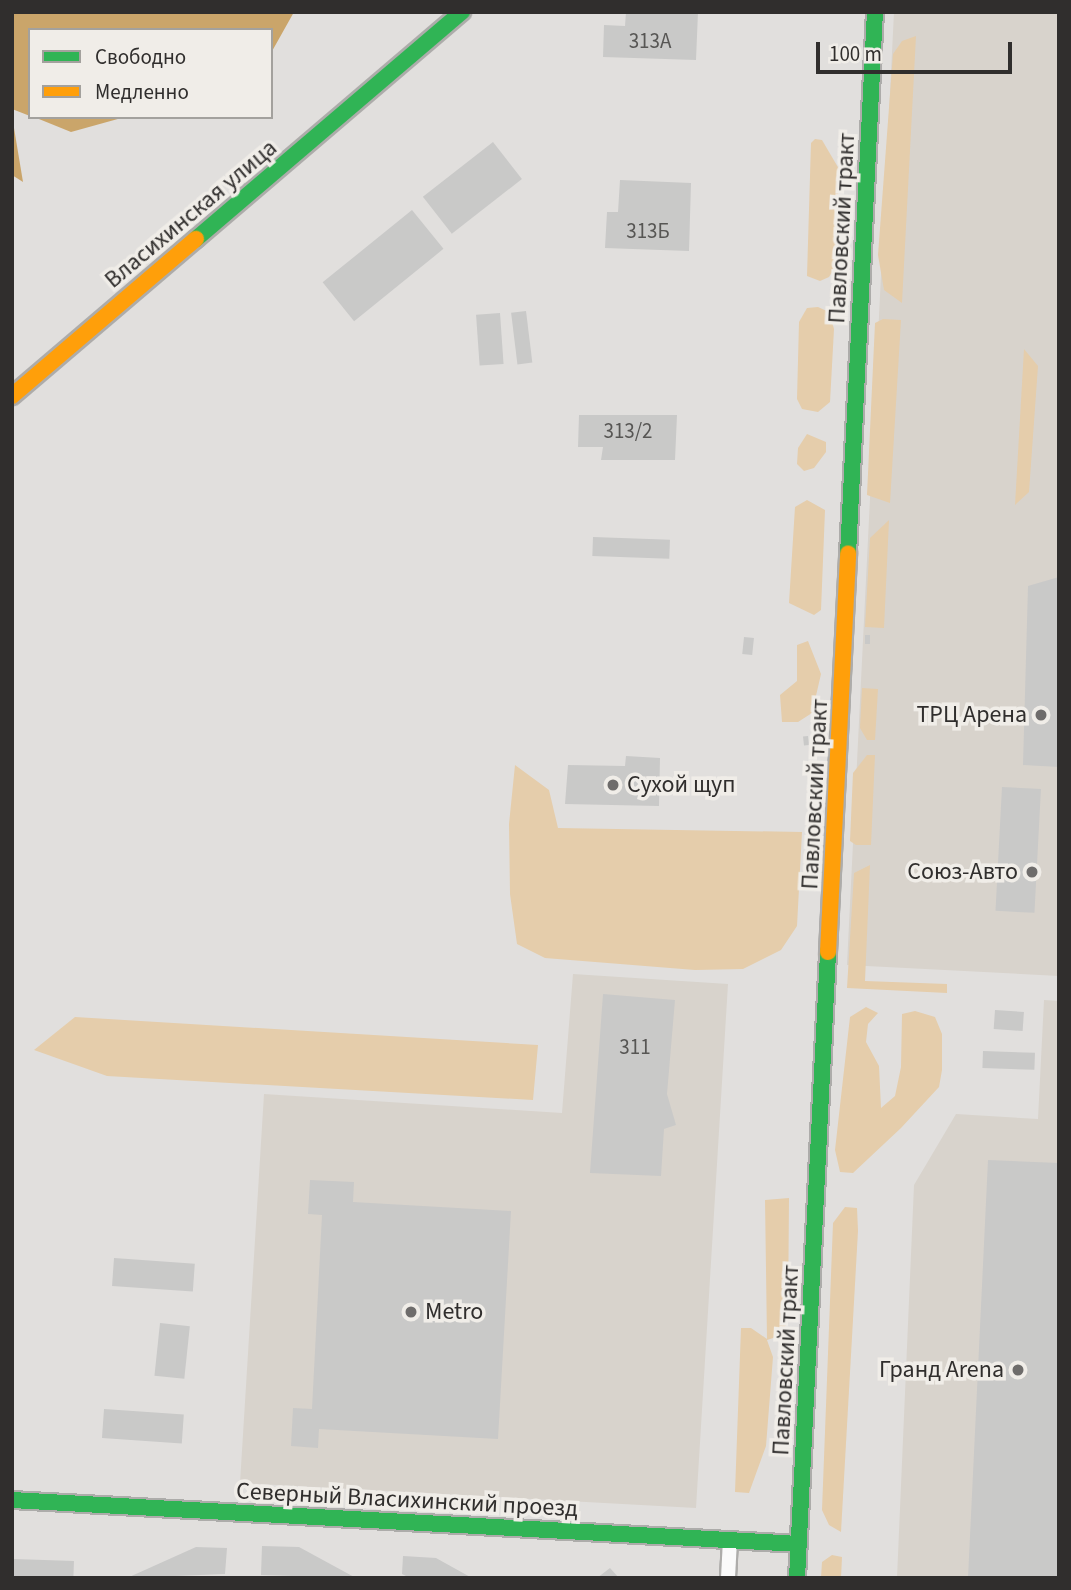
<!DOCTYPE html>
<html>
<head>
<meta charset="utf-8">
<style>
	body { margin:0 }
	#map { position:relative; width:1071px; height:1590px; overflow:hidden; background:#e1dfdd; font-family:"Source Sans 3",sans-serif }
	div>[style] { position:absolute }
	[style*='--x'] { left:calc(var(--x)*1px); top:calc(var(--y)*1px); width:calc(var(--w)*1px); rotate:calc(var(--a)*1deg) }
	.built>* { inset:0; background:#d8d3cc }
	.green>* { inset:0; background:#e5cdab }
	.water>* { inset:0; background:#caa56a }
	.building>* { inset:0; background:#c9c9c8; transform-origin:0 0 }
	.roads { filter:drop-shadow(2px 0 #adacaa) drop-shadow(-2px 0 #adacaa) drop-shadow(0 2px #adacaa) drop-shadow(0 -2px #adacaa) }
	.street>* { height:14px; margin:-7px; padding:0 7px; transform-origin:7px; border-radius:7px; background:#fafafa }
	.fast>* { height:16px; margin:-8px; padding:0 8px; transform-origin:8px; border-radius:8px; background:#30b455 }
	.slow>* { height:16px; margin:-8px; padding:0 8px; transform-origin:8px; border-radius:8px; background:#ff9f0a }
	.dots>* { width:19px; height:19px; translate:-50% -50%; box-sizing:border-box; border:4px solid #f0ede8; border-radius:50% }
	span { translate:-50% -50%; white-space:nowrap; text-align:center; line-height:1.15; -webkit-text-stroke:7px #f0ede8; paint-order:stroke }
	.number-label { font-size:21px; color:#575654 }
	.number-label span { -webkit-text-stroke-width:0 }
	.street-label { font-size:24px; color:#302e2d }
	.poi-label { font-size:24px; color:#302e2d }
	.right { translate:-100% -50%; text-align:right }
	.left { translate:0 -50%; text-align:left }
	.frame { position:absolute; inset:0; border:14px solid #302e2d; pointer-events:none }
	.legend { position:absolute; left:28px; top:28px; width:245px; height:91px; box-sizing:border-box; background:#f0ede8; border:2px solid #a3a19d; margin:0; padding:9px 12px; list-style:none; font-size:21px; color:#302e2d }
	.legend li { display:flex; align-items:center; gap:14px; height:35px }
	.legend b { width:35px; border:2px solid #a3a19d }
	.scale { position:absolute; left:816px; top:42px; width:196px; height:32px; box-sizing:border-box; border:4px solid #302e2d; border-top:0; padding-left:9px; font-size:21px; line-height:24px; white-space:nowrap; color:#302e2d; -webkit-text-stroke:5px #f0ede8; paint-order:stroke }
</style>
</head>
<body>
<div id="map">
	<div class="built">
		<i style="clip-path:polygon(894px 12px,1059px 12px,1059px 976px,847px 965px)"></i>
		<i style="clip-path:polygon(573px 974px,728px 984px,696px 1508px,240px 1483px,264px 1094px,562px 1113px)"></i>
		<i style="clip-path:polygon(1044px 1000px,1059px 1001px,1059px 1578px,897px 1578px,914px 1185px,956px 1114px,1038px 1119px)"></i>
	</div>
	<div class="green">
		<i style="clip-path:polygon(916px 36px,902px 303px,884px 290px,878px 255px,893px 54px,902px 41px)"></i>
		<i style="clip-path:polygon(815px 139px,822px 140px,839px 169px,836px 266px,829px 277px,820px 281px,807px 276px,811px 143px)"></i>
		<i style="clip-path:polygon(818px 307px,829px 312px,834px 329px,830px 402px,818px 412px,802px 409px,797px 399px,799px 322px,807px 308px)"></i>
		<i style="clip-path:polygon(883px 319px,901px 320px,890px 503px,867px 495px,875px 323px)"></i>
		<i style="clip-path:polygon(1024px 349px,1038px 366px,1029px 492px,1015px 505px)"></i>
		<i style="clip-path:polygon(807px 434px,826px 442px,826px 452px,814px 468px,804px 471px,797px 464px,798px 448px)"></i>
		<i style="clip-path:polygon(807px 500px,825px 510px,821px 610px,814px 615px,789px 603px,795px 507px)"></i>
		<i style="clip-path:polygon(889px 520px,884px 628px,865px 627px,870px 538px)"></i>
		<i style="clip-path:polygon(808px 641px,821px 674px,812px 713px,798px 722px,782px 722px,780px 695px,797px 681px,797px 645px)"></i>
		<i style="clip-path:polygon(862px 688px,878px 689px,875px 740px,867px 740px,860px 728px)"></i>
		<i style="clip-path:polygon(867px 755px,875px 755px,871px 845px,856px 845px,850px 841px,853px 773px)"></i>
		<i style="clip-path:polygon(515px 765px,549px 790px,558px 828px,802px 832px,797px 926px,781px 950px,743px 969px,695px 970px,545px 958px,517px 944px,510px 894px,509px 824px)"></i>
		<i style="clip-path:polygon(870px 865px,865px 981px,947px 984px,947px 993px,847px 988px,854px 873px)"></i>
		<i style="clip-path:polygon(866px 1007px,878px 1013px,868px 1024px,866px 1042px,879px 1066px,881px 1108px,895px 1096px,901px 1067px,902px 1014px,915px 1011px,935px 1017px,942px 1034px,942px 1070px,939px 1087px,901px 1128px,853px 1173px,840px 1172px,835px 1150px,850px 1017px)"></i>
		<i style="clip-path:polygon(75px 1017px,538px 1045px,533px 1100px,107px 1076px,34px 1050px)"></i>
		<i style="clip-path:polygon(789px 1198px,788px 1322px,779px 1336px,767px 1340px,773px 1357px,766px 1446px,749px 1493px,735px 1492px,741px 1328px,751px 1328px,767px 1339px,765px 1200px)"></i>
		<i style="clip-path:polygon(845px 1207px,857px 1208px,858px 1231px,841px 1532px,829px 1525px,822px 1510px,833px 1223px)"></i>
		<i style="clip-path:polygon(832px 1555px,842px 1557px,841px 1578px,821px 1578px,822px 1562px)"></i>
	</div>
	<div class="water">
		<i style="clip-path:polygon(12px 12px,294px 12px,271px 53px,271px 30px,30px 30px,30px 116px,12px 109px)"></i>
		<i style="clip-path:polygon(12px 116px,23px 182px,12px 175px)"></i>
		<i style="clip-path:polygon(34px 117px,125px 117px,71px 132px)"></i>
	</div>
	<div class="building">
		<i style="clip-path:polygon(626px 12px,698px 12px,696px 60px,603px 57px,604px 25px,625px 26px)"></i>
		<i style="left:493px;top:142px;width:47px;height:89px;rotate:52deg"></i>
		<i style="clip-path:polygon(620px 180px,691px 183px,689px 251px,605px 248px,607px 212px,618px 212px)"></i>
		<i style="left:412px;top:210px;width:50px;height:115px;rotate:51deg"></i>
		<i style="left:526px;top:311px;width:52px;height:15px;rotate:83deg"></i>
		<i style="left:500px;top:313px;width:51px;height:24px;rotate:86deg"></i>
		<i style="clip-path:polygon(579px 415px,677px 415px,675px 460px,601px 460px,603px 447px,578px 447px)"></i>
		<i style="left:593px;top:537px;width:77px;height:19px;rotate:2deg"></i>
		<i style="clip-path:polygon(1059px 577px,1059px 767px,1023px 765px,1028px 586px)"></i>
		<i style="left:865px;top:635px;width:5px;height:9px"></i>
		<i style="left:744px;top:637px;width:10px;height:17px;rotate:6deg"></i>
		<i style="left:808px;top:736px;width:9px;height:5px;rotate:84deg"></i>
		<i style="clip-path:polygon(626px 756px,660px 758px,659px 806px,565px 804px,568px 765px,625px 766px)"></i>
		<i style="left:1002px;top:787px;width:39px;height:124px;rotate:3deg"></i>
		<i style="clip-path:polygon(603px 994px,675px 1000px,667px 1094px,676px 1125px,664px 1129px,661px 1176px,590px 1173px)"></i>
		<i style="left:995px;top:1010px;width:29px;height:19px;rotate:4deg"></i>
		<i style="left:983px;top:1051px;width:52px;height:17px;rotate:2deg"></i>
		<i style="clip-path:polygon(988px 1160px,1059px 1163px,1059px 1578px,968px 1578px)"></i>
		<i style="clip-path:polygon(310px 1180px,354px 1182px,353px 1202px,511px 1211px,498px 1439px,319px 1429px,318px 1448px,291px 1446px,293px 1408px,312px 1409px,322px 1215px,308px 1214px)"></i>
		<i style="left:114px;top:1258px;width:81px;height:28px;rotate:4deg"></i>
		<i style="left:160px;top:1323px;width:30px;height:53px;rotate:6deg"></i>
		<i style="left:104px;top:1409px;width:80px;height:29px;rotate:4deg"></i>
		<i style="clip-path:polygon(262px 1546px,299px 1547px,356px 1578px,261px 1575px)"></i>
		<i style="clip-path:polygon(196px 1547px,227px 1548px,225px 1574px,127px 1578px)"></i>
		<i style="clip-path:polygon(403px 1556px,436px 1558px,472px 1578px,410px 1578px,402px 1574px)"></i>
		<i style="left:14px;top:1559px;width:60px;height:19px;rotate:2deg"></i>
		<i style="clip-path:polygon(610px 1568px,619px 1578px,597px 1578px)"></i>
	</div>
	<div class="roads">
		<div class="street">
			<i style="--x:728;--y:1578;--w:39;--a:-87"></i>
		</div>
		<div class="fast">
			<i style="--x:196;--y:239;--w:350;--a:-40.5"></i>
			<i style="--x:848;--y:554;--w:543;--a:-87.15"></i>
			<i style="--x:12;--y:1500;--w:788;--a:3.2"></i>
			<i style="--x:797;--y:1578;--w:627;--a:-87.16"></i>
		</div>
		<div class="slow">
			<i style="--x:12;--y:396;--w:242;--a:-40.5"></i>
			<i style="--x:828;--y:952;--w:399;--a:-87.1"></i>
		</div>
	</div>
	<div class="dots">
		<i style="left:1041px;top:715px;background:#6e6c6b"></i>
		<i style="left:613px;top:785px;background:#6e6c6b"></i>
		<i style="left:1032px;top:872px;background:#6e6c6b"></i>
		<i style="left:411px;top:1312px;background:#6e6c6b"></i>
		<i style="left:1018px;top:1370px;background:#6e6c6b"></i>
	</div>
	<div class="number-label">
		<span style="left:650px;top:41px">313А</span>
		<span style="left:648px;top:231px">313Б</span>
		<span style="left:628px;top:431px">313/2</span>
		<span style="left:635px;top:1047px">311</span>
	</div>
	<div class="street-label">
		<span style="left:191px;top:214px;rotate:-40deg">Власихинская улица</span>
		<span style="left:842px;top:228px;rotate:-87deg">Павловский тракт</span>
		<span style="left:815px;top:794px;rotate:-87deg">Павловский тракт</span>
		<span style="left:786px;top:1360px;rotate:-87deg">Павловский тракт</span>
		<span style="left:407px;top:1500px;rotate:3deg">Северный Власихинский проезд</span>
	</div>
	<div class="poi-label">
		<span class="right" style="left:1027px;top:715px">ТРЦ Арена</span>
		<span class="left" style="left:627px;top:785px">Сухой щуп</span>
		<span class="right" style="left:1018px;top:872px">Союз-Авто</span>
		<span class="left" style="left:425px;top:1312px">Metro</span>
		<span class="right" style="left:1004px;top:1370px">Гранд Arena</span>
	</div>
	<div class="frame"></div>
	<ul class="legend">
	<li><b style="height:9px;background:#30b455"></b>Свободно</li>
	<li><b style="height:9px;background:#ff9f0a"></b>Медленно</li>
	</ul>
	<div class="scale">100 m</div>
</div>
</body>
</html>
